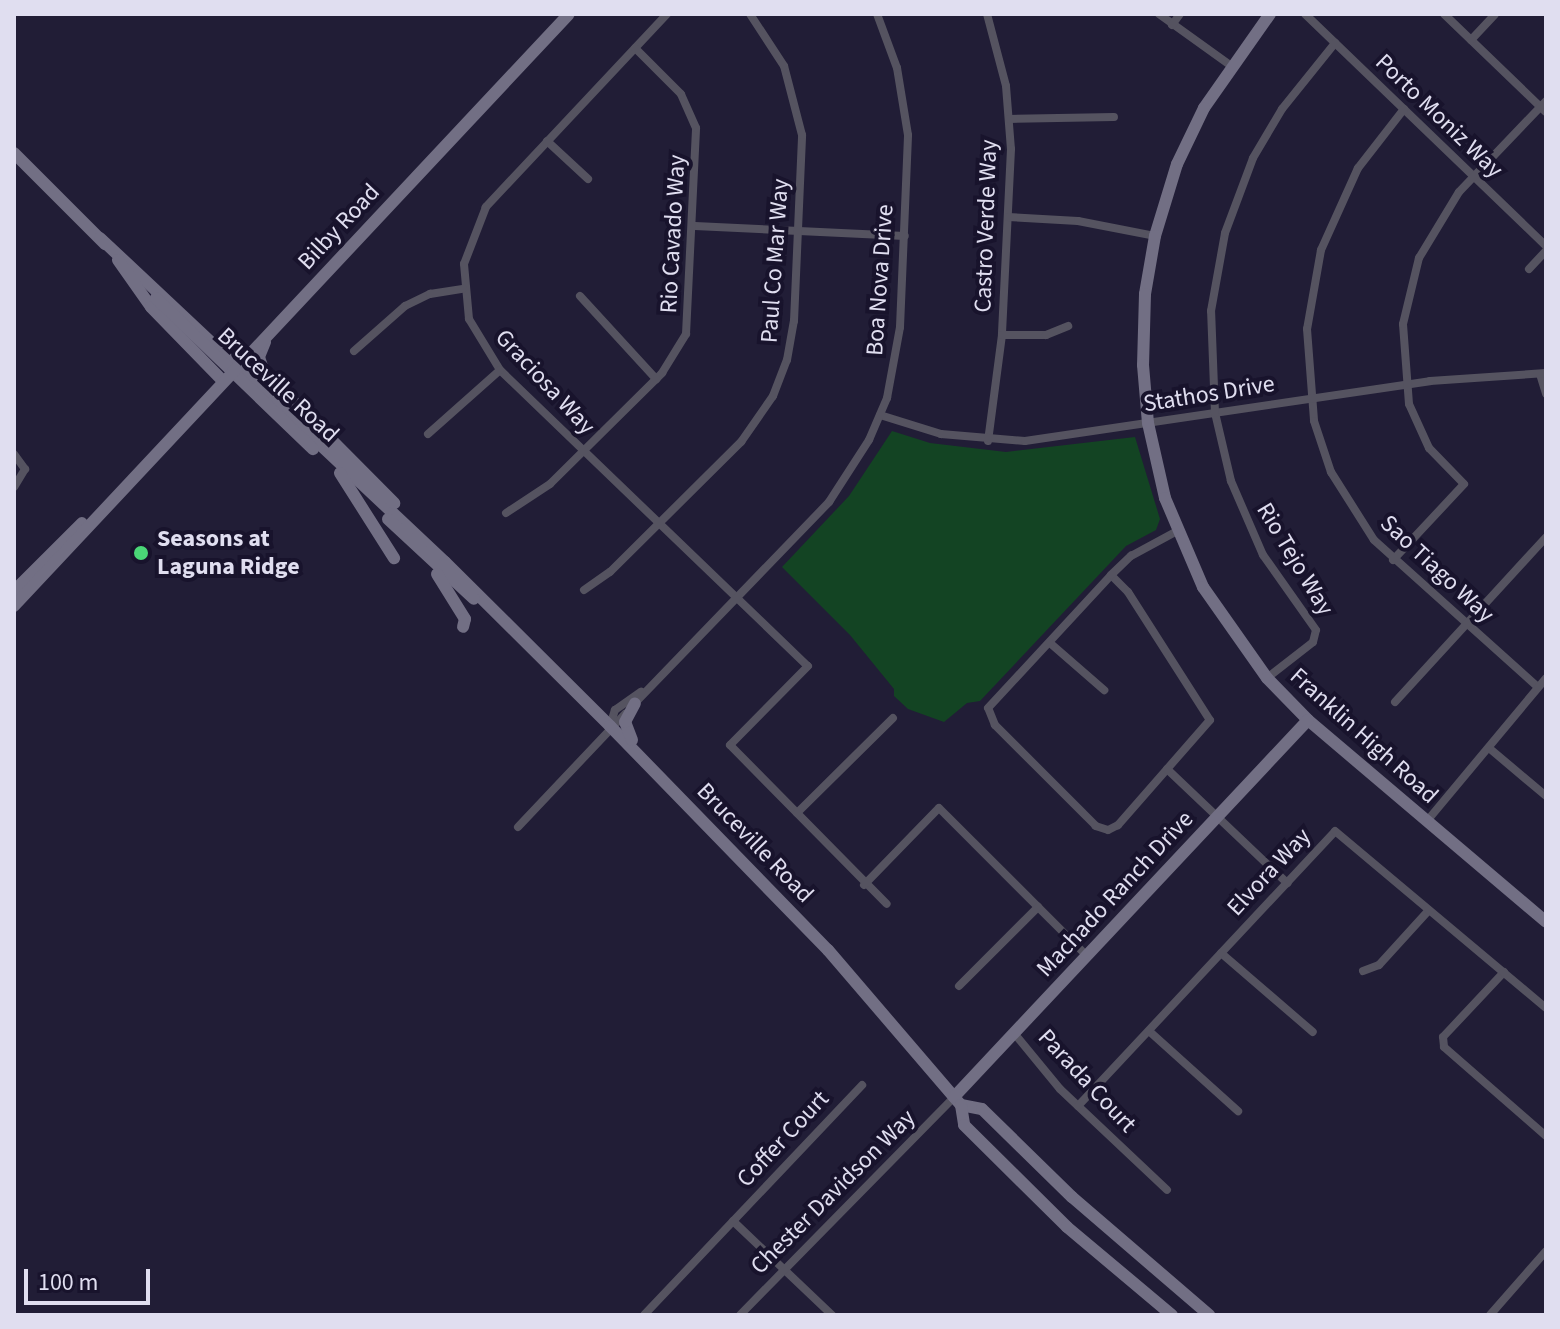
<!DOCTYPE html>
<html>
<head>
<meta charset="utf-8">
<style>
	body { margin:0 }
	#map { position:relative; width:1560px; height:1329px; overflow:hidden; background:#211d36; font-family:"Source Sans 3",sans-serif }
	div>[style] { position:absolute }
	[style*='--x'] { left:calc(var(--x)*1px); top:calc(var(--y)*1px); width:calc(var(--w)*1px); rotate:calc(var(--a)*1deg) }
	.green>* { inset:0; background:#134423 }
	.street>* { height:8px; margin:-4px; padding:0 4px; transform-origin:4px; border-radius:4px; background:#555360 }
	.secondary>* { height:12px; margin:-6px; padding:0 6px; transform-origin:6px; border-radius:6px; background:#726f84 }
	.dots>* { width:22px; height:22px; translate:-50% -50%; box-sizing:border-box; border:4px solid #18132c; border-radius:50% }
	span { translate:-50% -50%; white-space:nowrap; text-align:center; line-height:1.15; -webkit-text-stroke:8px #18132c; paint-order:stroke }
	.street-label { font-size:24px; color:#e0def0 }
	.poi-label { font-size:24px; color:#e0def0; font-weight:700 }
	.left { translate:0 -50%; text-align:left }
	.frame { position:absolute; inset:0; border:16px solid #e0def0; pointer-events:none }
	.scale { position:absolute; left:24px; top:1269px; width:126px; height:36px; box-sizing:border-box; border:4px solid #e0def0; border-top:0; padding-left:10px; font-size:24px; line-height:28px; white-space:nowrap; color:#e0def0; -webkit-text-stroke:6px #18132c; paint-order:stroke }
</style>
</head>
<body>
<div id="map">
	<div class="green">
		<i style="clip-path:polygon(892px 431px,930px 443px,1006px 452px,1135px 437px,1160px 519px,1156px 530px,1126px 546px,980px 701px,967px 703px,944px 722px,908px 709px,894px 696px,894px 689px,850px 635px,782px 567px,849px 496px)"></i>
	</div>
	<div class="street">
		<i style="--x:667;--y:14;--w:265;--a:133.2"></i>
		<i style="--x:486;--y:207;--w:61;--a:111.1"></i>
		<i style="--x:464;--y:264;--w:55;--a:84.8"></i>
		<i style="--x:469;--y:319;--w:60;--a:58.7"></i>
		<i style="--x:500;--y:370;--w:427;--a:43.9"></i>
		<i style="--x:808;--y:666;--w:111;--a:134.6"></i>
		<i style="--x:730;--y:745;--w:223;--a:45.4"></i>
		<i style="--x:987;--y:14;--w:74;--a:75.2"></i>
		<i style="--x:1006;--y:86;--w:63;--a:85.5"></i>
		<i style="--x:1011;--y:149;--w:186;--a:92.8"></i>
		<i style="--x:1002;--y:335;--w:107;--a:97.5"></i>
		<i style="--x:1159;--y:14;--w:87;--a:35.7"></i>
		<i style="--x:1305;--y:14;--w:335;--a:43.9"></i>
		<i style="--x:1444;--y:14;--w:141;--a:43.9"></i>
		<i style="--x:1172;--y:25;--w:14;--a:-54"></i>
		<i style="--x:1471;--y:40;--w:35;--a:-47"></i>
		<i style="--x:1404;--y:109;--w:75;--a:127.9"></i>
		<i style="--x:1358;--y:168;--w:90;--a:114.3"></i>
		<i style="--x:1321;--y:250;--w:80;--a:100"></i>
		<i style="--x:1307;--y:329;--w:92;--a:85.6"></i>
		<i style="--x:1314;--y:421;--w:54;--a:71.6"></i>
		<i style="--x:1331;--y:472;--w:80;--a:57.7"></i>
		<i style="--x:1374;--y:540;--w:220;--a:41.9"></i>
		<i style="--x:1009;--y:119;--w:105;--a:-1.1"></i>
		<i style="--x:547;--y:141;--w:56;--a:42.8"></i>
		<i style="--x:1008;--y:217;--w:70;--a:3.3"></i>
		<i style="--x:1078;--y:221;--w:78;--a:11"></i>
		<i style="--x:695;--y:226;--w:210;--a:2.7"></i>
		<i style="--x:1529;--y:269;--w:25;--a:-47"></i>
		<i style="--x:580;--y:296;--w:113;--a:47.5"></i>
		<i style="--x:1002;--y:335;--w:44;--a:0"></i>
		<i style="--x:1046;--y:335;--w:24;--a:-22"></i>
		<i style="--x:354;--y:351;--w:68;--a:-41.4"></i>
		<i style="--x:405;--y:306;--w:28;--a:-26"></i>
		<i style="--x:430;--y:294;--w:33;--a:-9"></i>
		<i style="--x:1540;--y:374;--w:21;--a:73"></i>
		<i style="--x:880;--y:415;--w:64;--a:17.3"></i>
		<i style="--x:941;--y:434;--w:84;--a:4.8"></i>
		<i style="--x:1025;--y:441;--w:409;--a:-8.4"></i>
		<i style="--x:1430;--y:381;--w:116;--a:-3.9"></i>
		<i style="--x:428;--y:434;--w:96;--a:-41.6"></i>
		<i style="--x:14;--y:454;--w:19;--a:54"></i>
		<i style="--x:25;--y:469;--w:21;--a:121"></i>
		<i style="--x:506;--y:513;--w:53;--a:-33.4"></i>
		<i style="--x:550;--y:484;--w:158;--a:-44.7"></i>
		<i style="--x:662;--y:373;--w:46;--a:-58.4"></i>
		<i style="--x:686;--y:334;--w:206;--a:-87.2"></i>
		<i style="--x:696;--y:128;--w:37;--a:-114"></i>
		<i style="--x:681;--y:94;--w:65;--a:-135"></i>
		<i style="--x:1393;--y:560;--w:104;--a:-46.9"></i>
		<i style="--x:1464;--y:484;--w:50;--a:-134.2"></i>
		<i style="--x:1429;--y:448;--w:48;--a:-114.4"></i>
		<i style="--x:1409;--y:404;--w:80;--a:-94.3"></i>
		<i style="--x:1403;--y:324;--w:68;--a:-76.4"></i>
		<i style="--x:1419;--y:258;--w:77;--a:-58.8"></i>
		<i style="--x:1459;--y:192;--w:126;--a:-46.3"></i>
		<i style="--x:1111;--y:575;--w:24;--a:45"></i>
		<i style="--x:1128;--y:592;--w:152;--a:57.4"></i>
		<i style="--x:1210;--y:720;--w:140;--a:131.2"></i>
		<i style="--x:1118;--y:825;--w:11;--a:153"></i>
		<i style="--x:1108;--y:830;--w:13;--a:-162"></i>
		<i style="--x:1096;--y:826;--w:143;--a:-135"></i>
		<i style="--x:995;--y:725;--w:18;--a:-112"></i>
		<i style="--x:988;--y:708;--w:181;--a:-47.2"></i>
		<i style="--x:1111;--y:575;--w:28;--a:-44"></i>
		<i style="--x:1131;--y:556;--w:52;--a:-28.5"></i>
		<i style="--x:584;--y:590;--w:32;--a:-35"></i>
		<i style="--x:610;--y:572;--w:185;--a:-44.8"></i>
		<i style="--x:741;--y:442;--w:56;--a:-55.2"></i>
		<i style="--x:773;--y:396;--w:39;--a:-69"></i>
		<i style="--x:787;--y:360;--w:40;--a:-80"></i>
		<i style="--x:794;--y:321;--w:186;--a:-87.5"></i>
		<i style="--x:802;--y:135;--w:71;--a:-104.6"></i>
		<i style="--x:784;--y:66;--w:62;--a:-123.2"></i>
		<i style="--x:1050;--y:643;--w:72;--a:41"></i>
		<i style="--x:1267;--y:678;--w:58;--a:-38"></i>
		<i style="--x:1313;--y:642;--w:12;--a:-76"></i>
		<i style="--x:1316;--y:630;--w:92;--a:-125.2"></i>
		<i style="--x:1263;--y:555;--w:81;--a:-113.4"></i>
		<i style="--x:1231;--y:481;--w:70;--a:-103.2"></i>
		<i style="--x:1215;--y:413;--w:102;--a:-92.2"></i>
		<i style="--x:1211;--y:311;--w:79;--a:-79.8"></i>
		<i style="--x:1225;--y:233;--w:80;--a:-69.5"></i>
		<i style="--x:1253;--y:158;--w:57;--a:-59.4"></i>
		<i style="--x:1282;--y:109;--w:85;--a:-51.2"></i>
		<i style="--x:1395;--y:702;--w:224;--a:-47.5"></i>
		<i style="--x:634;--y:704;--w:281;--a:-46"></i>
		<i style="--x:829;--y:502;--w:74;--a:-57.2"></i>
		<i style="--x:869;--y:440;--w:46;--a:-66.8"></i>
		<i style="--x:887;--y:398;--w:72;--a:-79.6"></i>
		<i style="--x:900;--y:327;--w:192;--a:-87.6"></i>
		<i style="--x:908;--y:135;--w:68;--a:-99.3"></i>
		<i style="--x:897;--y:68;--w:58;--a:-110.3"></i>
		<i style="--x:610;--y:726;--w:17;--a:-73"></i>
		<i style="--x:615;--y:710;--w:32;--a:-35"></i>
		<i style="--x:1489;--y:748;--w:75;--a:40.1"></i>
		<i style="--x:1167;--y:769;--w:166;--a:43.5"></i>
		<i style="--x:797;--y:813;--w:135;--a:-44.7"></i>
		<i style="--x:1427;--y:821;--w:186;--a:-50.2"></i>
		<i style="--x:518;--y:827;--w:156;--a:-46.6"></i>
		<i style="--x:864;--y:885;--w:107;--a:-45.8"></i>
		<i style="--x:939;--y:808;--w:209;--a:45"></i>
		<i style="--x:1221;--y:953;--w:121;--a:40.7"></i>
		<i style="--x:1363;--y:971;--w:17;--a:-21"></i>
		<i style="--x:1379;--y:965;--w:74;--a:-47.7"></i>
		<i style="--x:1504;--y:972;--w:89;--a:133.2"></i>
		<i style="--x:1443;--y:1037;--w:10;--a:84"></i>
		<i style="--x:1444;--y:1047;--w:135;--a:41.1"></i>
		<i style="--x:959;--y:986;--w:112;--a:-45"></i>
		<i style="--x:1149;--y:1031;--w:120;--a:42"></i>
		<i style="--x:1014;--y:1033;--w:72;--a:50.6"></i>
		<i style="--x:1060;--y:1089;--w:147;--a:43.3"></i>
		<i style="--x:1078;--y:1106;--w:376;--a:-46.9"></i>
		<i style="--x:1335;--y:831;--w:275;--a:40"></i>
		<i style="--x:733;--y:1221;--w:137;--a:43.5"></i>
		<i style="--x:644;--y:1315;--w:317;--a:-46.5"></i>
		<i style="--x:740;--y:1315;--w:305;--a:-45.5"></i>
		<i style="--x:1490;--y:1315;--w:85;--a:-48.8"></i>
	</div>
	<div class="secondary">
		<i style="--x:1270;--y:14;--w:115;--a:125.1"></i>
		<i style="--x:1204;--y:108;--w:62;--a:115.7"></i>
		<i style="--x:1177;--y:164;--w:75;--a:107"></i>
		<i style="--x:1155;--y:236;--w:59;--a:99.8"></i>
		<i style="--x:1145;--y:294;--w:71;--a:91.6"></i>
		<i style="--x:1143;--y:365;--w:58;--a:85.1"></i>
		<i style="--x:1148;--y:423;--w:77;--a:77.2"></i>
		<i style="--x:1165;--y:498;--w:97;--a:66.9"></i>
		<i style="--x:1203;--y:587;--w:111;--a:54.9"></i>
		<i style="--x:1267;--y:678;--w:59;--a:45.7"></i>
		<i style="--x:1308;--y:720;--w:312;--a:40.3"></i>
		<i style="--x:14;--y:153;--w:129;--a:45"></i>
		<i style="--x:100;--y:238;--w:473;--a:43.2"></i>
		<i style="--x:445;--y:562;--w:233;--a:44.8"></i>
		<i style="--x:610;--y:726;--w:313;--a:45.8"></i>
		<i style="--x:828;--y:950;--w:204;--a:49.4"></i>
		<i style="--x:961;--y:1105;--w:21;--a:11"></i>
		<i style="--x:982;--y:1109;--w:126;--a:44.4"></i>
		<i style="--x:1072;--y:1197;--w:181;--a:40.7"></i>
		<i style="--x:118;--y:260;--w:57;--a:54.9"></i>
		<i style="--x:151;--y:307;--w:103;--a:45.8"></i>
		<i style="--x:156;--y:298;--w:218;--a:43.9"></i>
		<i style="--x:265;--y:342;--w:16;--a:112"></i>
		<i style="--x:259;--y:357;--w:16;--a:72"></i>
		<i style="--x:264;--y:372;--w:185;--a:45.2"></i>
		<i style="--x:340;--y:473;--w:101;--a:57.6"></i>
		<i style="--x:388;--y:519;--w:117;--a:42.9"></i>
		<i style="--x:437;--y:574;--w:53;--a:58.1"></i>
		<i style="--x:465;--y:619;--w:8;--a:104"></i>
		<i style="--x:14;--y:591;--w:96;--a:-45"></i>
		<i style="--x:14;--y:606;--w:811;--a:-46.85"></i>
		<i style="--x:632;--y:740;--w:19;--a:-111"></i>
		<i style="--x:625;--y:722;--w:21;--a:-62"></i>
		<i style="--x:954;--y:1097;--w:517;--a:-46.8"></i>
		<i style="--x:961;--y:1105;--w:20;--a:81"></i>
		<i style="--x:964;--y:1125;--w:145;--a:44.7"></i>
		<i style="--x:1067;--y:1227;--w:137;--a:40"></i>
	</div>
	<div class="dots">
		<i style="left:141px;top:553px;background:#4ad677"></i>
	</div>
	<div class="street-label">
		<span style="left:1439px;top:116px;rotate:44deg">Porto Moniz Way</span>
		<span style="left:986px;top:226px;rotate:-88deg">Castro Verde Way</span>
		<span style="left:339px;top:227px;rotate:-47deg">Bilby Road</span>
		<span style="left:673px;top:234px;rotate:-87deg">Rio Cavado Way</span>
		<span style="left:775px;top:261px;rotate:-86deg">Paul Co Mar Way</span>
		<span style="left:880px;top:280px;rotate:-86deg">Boa Nova Drive</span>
		<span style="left:545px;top:382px;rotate:47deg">Graciosa Way</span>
		<span style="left:278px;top:385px;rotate:43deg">Bruceville Road</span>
		<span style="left:1209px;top:394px;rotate:-9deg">Stathos Drive</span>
		<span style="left:1295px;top:559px;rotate:59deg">Rio Tejo Way</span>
		<span style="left:1437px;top:569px;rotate:43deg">Sao Tiago Way</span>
		<span style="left:1364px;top:736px;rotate:42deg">Franklin High Road</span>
		<span style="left:755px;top:843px;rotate:46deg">Bruceville Road</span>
		<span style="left:1269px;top:872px;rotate:-47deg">Elvora Way</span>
		<span style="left:1115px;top:894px;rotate:-47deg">Machado Ranch Drive</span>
		<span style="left:1087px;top:1081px;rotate:47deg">Parada Court</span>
		<span style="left:783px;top:1139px;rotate:-47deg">Coffer Court</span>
		<span style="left:833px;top:1192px;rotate:-45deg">Chester Davidson Way</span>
	</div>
	<div class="poi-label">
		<span class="left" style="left:157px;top:553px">Seasons at<br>Laguna Ridge</span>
	</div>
	<div class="frame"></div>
	<div class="scale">100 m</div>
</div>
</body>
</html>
